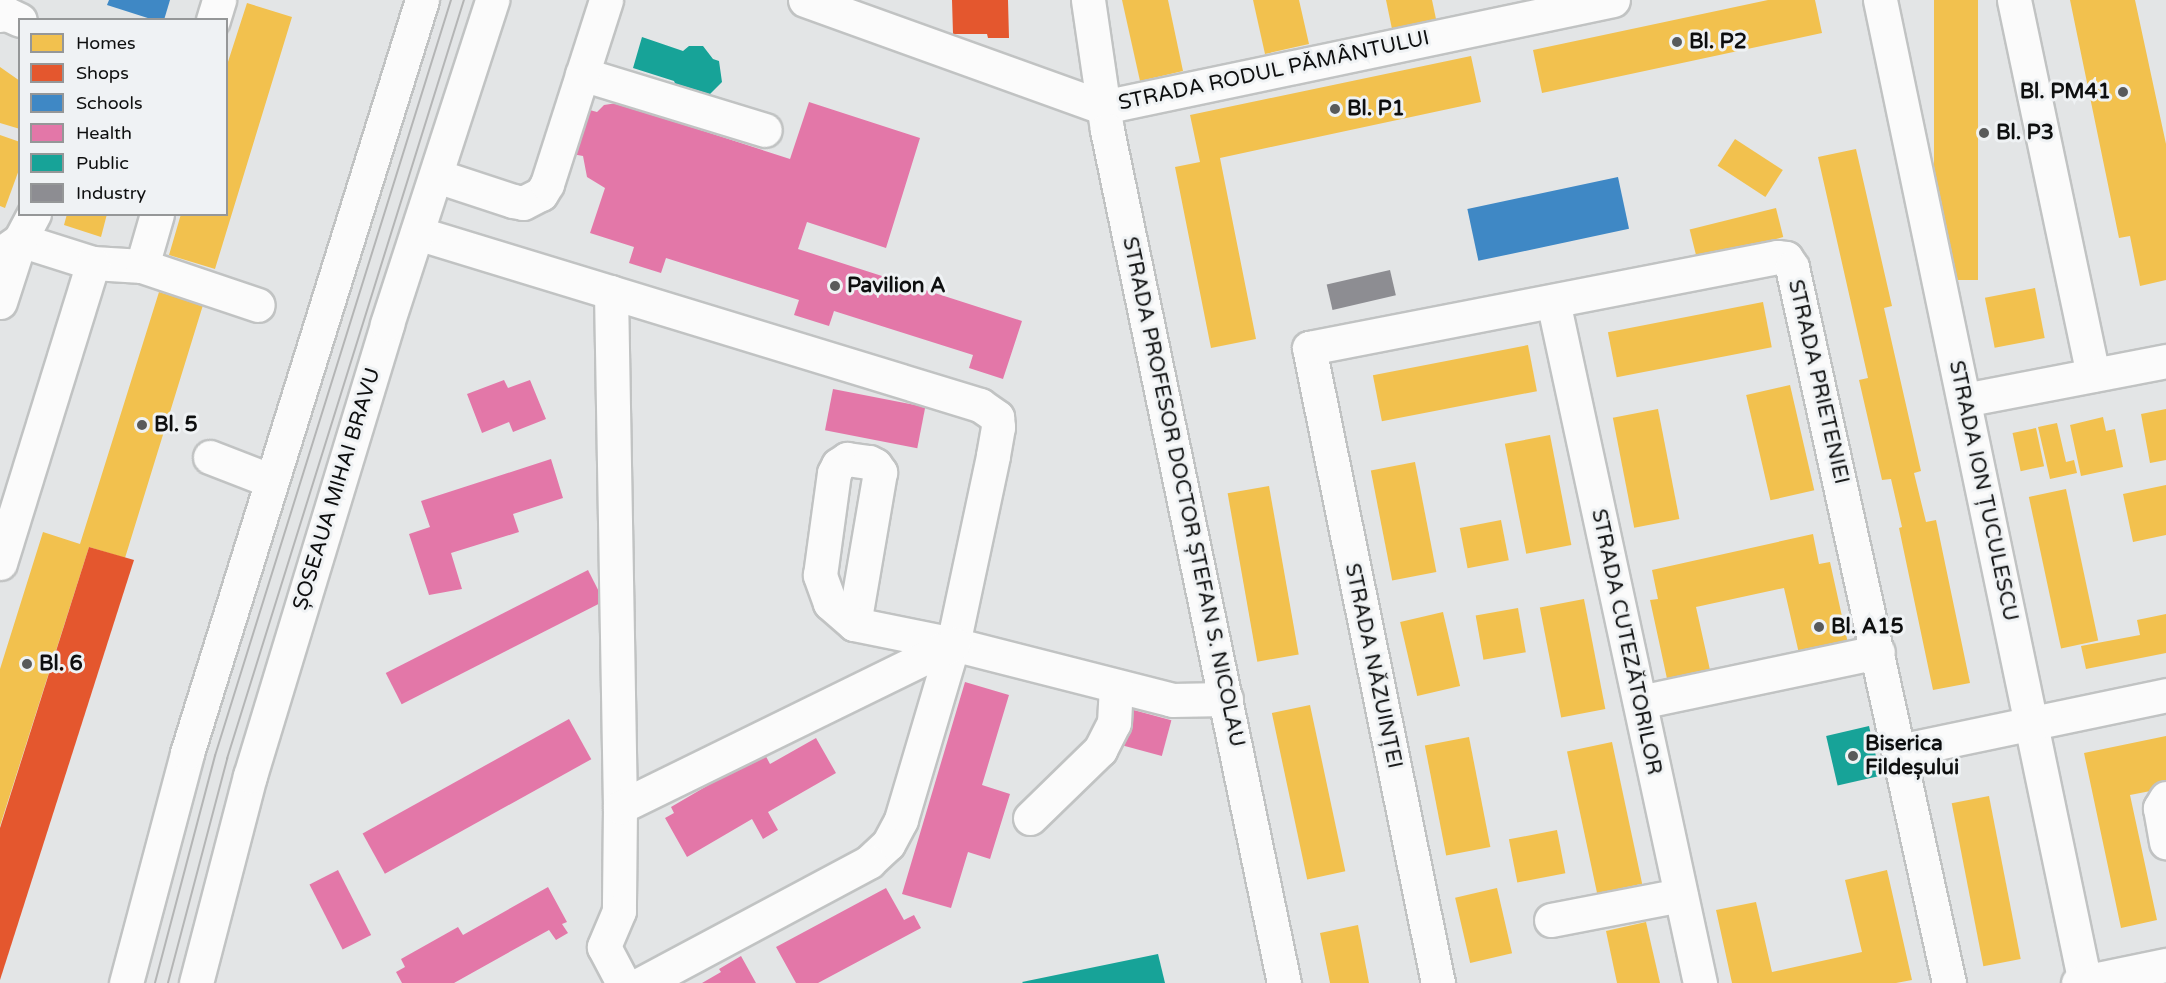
<!DOCTYPE html>
<html>
<head>
<meta charset="utf-8">
<style>
	body { margin:0 }
	#map { position:relative; width:2166px; height:983px; overflow:hidden; background:#e3e5e6; font-family:"Varela Round",sans-serif }
	div>[style] { position:absolute }
	[style*='--x'] { left:calc(var(--x)*1px); top:calc(var(--y)*1px); width:calc(var(--w)*1px); rotate:calc(var(--a)*1deg) }
	.homes>* { inset:0; background:#f2c14e; transform-origin:0 0 }
	.shops>* { inset:0; background:#e4572e }
	.schools>* { inset:0; background:#3f88c5; transform-origin:0 0 }
	.health>* { inset:0; background:#e377a8; transform-origin:0 0 }
	.public>* { inset:0; background:#17a398; transform-origin:0 0 }
	.industry>* { inset:0; background:#8d8d92; transform-origin:0 0 }
	.roads { filter:drop-shadow(2px 0 #c1c3c3) drop-shadow(-2px 0 #c1c3c3) drop-shadow(0 2px #c1c3c3) drop-shadow(0 -2px #c1c3c3) }
	.minor>* { height:33px; margin:-16.5px; padding:0 16.5px; transform-origin:16.5px; border-radius:16.5px; background:#fbfbfb }
	.major>* { height:33px; margin:-16.5px; padding:0 16.5px; transform-origin:16.5px; border-radius:16.5px; background:#fbfbfb }
	.tram>* { height:1.5px; margin:-0.75px; padding:0 0.75px; transform-origin:0.75px; border-radius:0.75px; background:#b4b5b5 }
	.dots>* { width:16px; height:16px; translate:-50% -50%; box-sizing:border-box; border:3px solid #eff2f4; border-radius:50% }
	span { translate:-50% -50%; white-space:nowrap; text-align:center; line-height:1.15; -webkit-text-stroke:6px #eff2f4; paint-order:stroke }
	.poi-label { font-size:21px; color:#0e0f0f; font-weight:700 }
	.left { translate:0 -50%; text-align:left }
	.right { translate:-100% -50%; text-align:right }
	.street-label { font-size:21px; color:#0e0f0f }
	.legend { position:absolute; left:18px; top:18px; width:210px; height:198px; box-sizing:border-box; background:#eff2f4; border:2px solid #959798; margin:0; padding:8px 10px; list-style:none; font-size:18px; color:#0e0f0f }
	.legend li { display:flex; align-items:center; gap:12px; height:30px }
	.legend b { width:30px; border:2px solid #959798 }
</style>
</head>
<body>
<div id="map">
	<div class="homes">
		<i style="clip-path:polygon(1122px 0,1168px 0,1183px 71px,1140px 81px)"></i>
		<i style="clip-path:polygon(1253px 0,1299px 0,1309px 44px,1265px 54px)"></i>
		<i style="clip-path:polygon(1386px 0,1432px 0,1436px 19px,1392px 29px)"></i>
		<i style="clip-path:polygon(1768px 0,1815px 0,1822px 33px,1542px 93px,1533px 50px)"></i>
		<i style="left:1934px;top:0;width:44px;height:280px"></i>
		<i style="clip-path:polygon(2070px 0,2135px 0,2166px 144px,2166px 280px,2140px 286px,2130px 236px,2119px 238px)"></i>
		<i style="clip-path:polygon(247px 3px,292px 17px,215px 269px,169px 255px,181px 214px,226px 214px,226px 68px)"></i>
		<i style="clip-path:polygon(1471px 56px,1481px 102px,1220px 158px,1256px 339px,1211px 348px,1175px 167px,1200px 162px,1190px 115px)"></i>
		<i style="clip-path:polygon(0 67px,20px 81px,20px 129px,0 123px)"></i>
		<i style="clip-path:polygon(0 135px,20px 142px,20px 167px,5px 208px,0 206px)"></i>
		<i style="left:1735px;top:139px;width:57px;height:32px;rotate:33deg"></i>
		<i style="clip-path:polygon(1856px 149px,1892px 306px,1884px 308px,1921px 471px,1914px 473px,1926px 522px,1936px 520px,1970px 683px,1933px 690px,1899px 528px,1902px 527px,1891px 479px,1882px 480px,1859px 380px,1868px 378px,1818px 157px)"></i>
		<i style="left:1776px;top:208px;width:30px;height:89px;rotate:76deg"></i>
		<i style="clip-path:polygon(67px 214px,107px 214px,101px 237px,64px 225px)"></i>
		<i style="left:2035px;top:288px;width:51px;height:51px;rotate:79deg"></i>
		<i style="clip-path:polygon(159px 292px,203px 305px,125px 558px,89px 547px,0 826px,0 669px,43px 532px,80px 544px)"></i>
		<i style="left:1763px;top:302px;width:46px;height:158px;rotate:79deg"></i>
		<i style="left:1528px;top:345px;width:47px;height:158px;rotate:79deg"></i>
		<i style="left:1790px;top:385px;width:108px;height:45px;rotate:77deg"></i>
		<i style="left:1658px;top:409px;width:112px;height:46px;rotate:79deg"></i>
		<i style="clip-path:polygon(2166px 409px,2166px 460px,2150px 463px,2141px 414px)"></i>
		<i style="clip-path:polygon(2103px 417px,2106px 431px,2115px 429px,2123px 467px,2081px 476px,2070px 425px)"></i>
		<i style="clip-path:polygon(2057px 423px,2066px 462px,2074px 460px,2077px 473px,2050px 479px,2038px 427px)"></i>
		<i style="left:2036px;top:428px;width:39px;height:24px;rotate:78deg"></i>
		<i style="left:1550px;top:435px;width:112px;height:46px;rotate:79deg"></i>
		<i style="left:1415px;top:462px;width:112px;height:45px;rotate:79deg"></i>
		<i style="clip-path:polygon(2166px 485px,2166px 535px,2133px 542px,2123px 494px)"></i>
		<i style="left:1269px;top:486px;width:171px;height:42px;rotate:80deg"></i>
		<i style="left:2066px;top:489px;width:155px;height:38px;rotate:78deg"></i>
		<i style="left:1501px;top:520px;width:41px;height:42px;rotate:79deg"></i>
		<i style="clip-path:polygon(1813px 534px,1819px 564px,1830px 562px,1849px 648px,1800px 658px,1784px 588px,1696px 607px,1712px 679px,1669px 688px,1650px 600px,1658px 599px,1652px 570px)"></i>
		<i style="left:1584px;top:599px;width:112px;height:45px;rotate:79deg"></i>
		<i style="left:1518px;top:608px;width:45px;height:43px;rotate:80deg"></i>
		<i style="left:1443px;top:612px;width:76px;height:44px;rotate:77deg"></i>
		<i style="clip-path:polygon(2166px 614px,2166px 653px,2086px 669px,2081px 646px,2140px 635px,2137px 620px)"></i>
		<i style="left:1310px;top:705px;width:170px;height:39px;rotate:78deg"></i>
		<i style="clip-path:polygon(2166px 736px,2166px 788px,2130px 795px,2157px 920px,2121px 928px,2084px 753px)"></i>
		<i style="left:1469px;top:737px;width:112px;height:45px;rotate:79deg"></i>
		<i style="left:1612px;top:742px;width:145px;height:46px;rotate:78deg"></i>
		<i style="left:1989px;top:796px;width:166px;height:38px;rotate:79deg"></i>
		<i style="left:1557px;top:830px;width:44px;height:49px;rotate:79deg"></i>
		<i style="clip-path:polygon(1887px 870px,1912px 980px,1896px 983px,1732px 983px,1716px 910px,1756px 902px,1772px 972px,1862px 952px,1845px 880px)"></i>
		<i style="left:1497px;top:888px;width:67px;height:43px;rotate:77deg"></i>
		<i style="clip-path:polygon(1646px 922px,1660px 983px,1617px 983px,1606px 931px)"></i>
		<i style="clip-path:polygon(1358px 925px,1369px 983px,1330px 983px,1320px 933px)"></i>
	</div>
	<div class="shops">
		<i style="clip-path:polygon(952px 0,1008px 0,1009px 38px,988px 38px,987px 34px,953px 34px)"></i>
		<i style="clip-path:polygon(89px 547px,134px 560px,0 980px,0 828px)"></i>
	</div>
	<div class="schools">
		<i style="clip-path:polygon(109px 0,170px 0,164px 20px,154px 20px,107px 5px)"></i>
		<i style="left:1618px;top:177px;width:53px;height:154px;rotate:78deg"></i>
	</div>
	<div class="health">
		<i style="clip-path:polygon(809px 102px,920px 138px,886px 248px,807px 222px,798px 249px,1022px 321px,1003px 379px,969px 368px,973px 355px,834px 311px,829px 326px,794px 315px,799px 300px,666px 258px,661px 273px,629px 263px,634px 247px,590px 233px,605px 188px,587px 177px,583px 156px,572px 154px,586px 109px,597px 112px,604px 105px,617px 103px,790px 159px)"></i>
		<i style="clip-path:polygon(504px 380px,508px 388px,530px 380px,546px 419px,513px 432px,509px 422px,482px 433px,467px 394px)"></i>
		<i style="left:833px;top:389px;width:94px;height:42px;rotate:11deg"></i>
		<i style="clip-path:polygon(551px 459px,563px 498px,513px 514px,519px 532px,451px 553px,462px 589px,429px 595px,409px 534px,430px 527px,421px 501px)"></i>
		<i style="left:588px;top:570px;width:35px;height:227px;rotate:63deg"></i>
		<i style="clip-path:polygon(965px 682px,1009px 695px,982px 785px,1010px 794px,990px 859px,968px 852px,951px 908px,902px 894px)"></i>
		<i style="left:1126px;top:708px;width:47px;height:37px;rotate:15deg"></i>
		<i style="left:569px;top:719px;width:46px;height:236px;rotate:61deg"></i>
		<i style="clip-path:polygon(816px 738px,836px 773px,768px 812px,778px 830px,763px 839px,752px 819px,687px 857px,665px 818px,674px 813px,671px 807px,729px 773px,725px 767px,761px 747px,770px 764px)"></i>
		<i style="left:338px;top:870px;width:73px;height:32px;rotate:63deg"></i>
		<i style="clip-path:polygon(548px 887px,567px 922px,562px 924px,568px 933px,556px 940px,549px 930px,454px 983px,402px 983px,396px 972px,405px 967px,401px 959px,458px 927px,463px 935px)"></i>
		<i style="clip-path:polygon(886px 888px,904px 920px,914px 915px,921px 928px,818px 983px,796px 983px,776px 947px)"></i>
		<i style="clip-path:polygon(741px 956px,756px 983px,702px 983px,721px 972px,719px 969px)"></i>
	</div>
	<div class="public">
		<i style="clip-path:polygon(642px 37px,683px 51px,689px 46px,703px 46px,713px 59px,719px 61px,722px 82px,709px 95px,700px 95px,678px 90px,674px 81px,633px 68px)"></i>
		<i style="left:1869px;top:726px;width:51px;height:44px;rotate:77deg"></i>
		<i style="clip-path:polygon(1158px 954px,1165px 983px,1023px 983px,1022px 982px)"></i>
	</div>
	<div class="industry">
		<i style="left:1390px;top:270px;width:26px;height:65px;rotate:77deg"></i>
	</div>
	<div class="roads">
		<div class="minor">
			<i style="--x:805;--y:0;--w:317;--a:19.8"></i>
			<i style="--x:1103;--y:107;--w:521;--a:-11.85"></i>
			<i style="--x:1088;--y:0;--w:131;--a:81.7"></i>
			<i style="--x:1107;--y:130;--w:871;--a:78.28"></i>
			<i style="--x:1880;--y:0;--w:1004;--a:78.22"></i>
			<i style="--x:2014;--y:0;--w:383;--a:78.1"></i>
			<i style="--x:0;--y:15;--w:7;--a:-8"></i>
			<i style="--x:7;--y:14;--w:14;--a:25"></i>
			<i style="--x:213;--y:20;--w:21;--a:-73"></i>
			<i style="--x:582;--y:74;--w:191;--a:17"></i>
			<i style="--x:437;--y:176;--w:80;--a:18.2"></i>
			<i style="--x:513;--y:201;--w:10;--a:11"></i>
			<i style="--x:523;--y:203;--w:20;--a:-27"></i>
			<i style="--x:541;--y:194;--w:12;--a:-59"></i>
			<i style="--x:547;--y:184;--w:193;--a:-72.2"></i>
			<i style="--x:417;--y:233;--w:589;--a:16.99"></i>
			<i style="--x:980;--y:405;--w:21;--a:35"></i>
			<i style="--x:997;--y:417;--w:10;--a:84"></i>
			<i style="--x:998;--y:427;--w:29;--a:100"></i>
			<i style="--x:993;--y:456;--w:192;--a:102"></i>
			<i style="--x:953;--y:644;--w:184;--a:106.5"></i>
			<i style="--x:901;--y:820;--w:27;--a:118"></i>
			<i style="--x:888;--y:844;--w:26;--a:137"></i>
			<i style="--x:869;--y:862;--w:257;--a:151.9"></i>
			<i style="--x:0;--y:254;--w:24;--a:-35"></i>
			<i style="--x:20;--y:240;--w:77;--a:17.5"></i>
			<i style="--x:93;--y:263;--w:49;--a:3.5"></i>
			<i style="--x:142;--y:266;--w:122;--a:18.6"></i>
			<i style="--x:142;--y:266;--w:54;--a:-73.9"></i>
			<i style="--x:611;--y:292;--w:515;--a:89"></i>
			<i style="--x:620;--y:807;--w:104;--a:90.6"></i>
			<i style="--x:619;--y:911;--w:39;--a:113"></i>
			<i style="--x:604;--y:947;--w:41;--a:62.2"></i>
			<i style="--x:1553;--y:301;--w:698;--a:77.84"></i>
			<i style="--x:0;--y:302;--w:65;--a:-72.1"></i>
			<i style="--x:20;--y:240;--w:30;--a:-62"></i>
			<i style="--x:1964;--y:400;--w:206;--a:-10.9"></i>
			<i style="--x:210;--y:457;--w:66;--a:21.2"></i>
			<i style="--x:0;--y:563;--w:314;--a:-72.8"></i>
			<i style="--x:854;--y:624;--w:32;--a:-139"></i>
			<i style="--x:830;--y:603;--w:30;--a:-110"></i>
			<i style="--x:820;--y:575;--w:103;--a:-82.2"></i>
			<i style="--x:834;--y:473;--w:9;--a:-63"></i>
			<i style="--x:838;--y:465;--w:11;--a:-34"></i>
			<i style="--x:847;--y:459;--w:22;--a:8"></i>
			<i style="--x:869;--y:462;--w:7;--a:27"></i>
			<i style="--x:875;--y:465;--w:9;--a:54"></i>
			<i style="--x:880;--y:472;--w:154;--a:99.7"></i>
			<i style="--x:854;--y:624;--w:101;--a:11.4"></i>
			<i style="--x:953;--y:644;--w:226;--a:14.3"></i>
			<i style="--x:1172;--y:700;--w:54;--a:-1.1"></i>
			<i style="--x:1640;--y:702;--w:243;--a:-11.9"></i>
			<i style="--x:1899;--y:751;--w:273;--a:-11.8"></i>
			<i style="--x:2166;--y:798;--w:12;--a:121"></i>
			<i style="--x:2160;--y:808;--w:35;--a:80"></i>
			<i style="--x:620;--y:807;--w:371;--a:-26.1"></i>
			<i style="--x:1030;--y:818;--w:98;--a:-44.2"></i>
			<i style="--x:1100;--y:750;--w:30;--a:-63"></i>
			<i style="--x:1114;--y:723;--w:37;--a:-87"></i>
			<i style="--x:1551;--y:920;--w:132;--a:-10.9"></i>
			<i style="--x:1438;--y:983;--w:648;--a:-101.48"></i>
			<i style="--x:1309;--y:348;--w:477;--a:-11"></i>
			<i style="--x:1777;--y:257;--w:9;--a:6"></i>
			<i style="--x:1786;--y:258;--w:11;--a:56"></i>
			<i style="--x:1792;--y:267;--w:733;--a:77.63"></i>
			<i style="--x:2078;--y:983;--w:90;--a:-11.6"></i>
		</div>
		<div class="major">
			<i style="--x:126;--y:983;--w:238;--a:-75.1"></i>
			<i style="--x:187;--y:753;--w:789;--a:-72.67"></i>
			<i style="--x:196;--y:983;--w:214;--a:-75.4"></i>
			<i style="--x:250;--y:776;--w:472;--a:-73.1"></i>
			<i style="--x:387;--y:324;--w:341;--a:-72"></i>
		</div>
	</div>
	<div class="tram">
		<i style="--x:155;--y:983;--w:235;--a:-75.2"></i>
		<i style="--x:215;--y:756;--w:792;--a:-72.66"></i>
		<i style="--x:168;--y:983;--w:232;--a:-75.2"></i>
		<i style="--x:227;--y:759;--w:795;--a:-72.66"></i>
	</div>
	<div class="dots">
		<i style="left:1677px;top:42px;background:#595a5a"></i>
		<i style="left:2123px;top:92px;background:#595a5a"></i>
		<i style="left:1335px;top:109px;background:#595a5a"></i>
		<i style="left:1984px;top:133px;background:#595a5a"></i>
		<i style="left:835px;top:286px;background:#595a5a"></i>
		<i style="left:142px;top:425px;background:#595a5a"></i>
		<i style="left:1819px;top:627px;background:#595a5a"></i>
		<i style="left:27px;top:664px;background:#595a5a"></i>
		<i style="left:1853px;top:756px;background:#595a5a"></i>
	</div>
	<div class="poi-label">
		<span class="left" style="left:1689px;top:42px">Bl. P2</span>
		<span class="right" style="left:2111px;top:92px">Bl. PM41</span>
		<span class="left" style="left:1347px;top:109px">Bl. P1</span>
		<span class="left" style="left:1996px;top:133px">Bl. P3</span>
		<span class="left" style="left:847px;top:286px">Pavilion A</span>
		<span class="left" style="left:154px;top:425px">Bl. 5</span>
		<span class="left" style="left:1831px;top:627px">Bl. A15</span>
		<span class="left" style="left:39px;top:664px">Bl. 6</span>
		<span class="left" style="left:1865px;top:756px">Biserica<br>Fildeșului</span>
	</div>
	<div class="street-label">
		<span style="left:1274px;top:71px;rotate:-12deg">STRADA RODUL PĂMÂNTULUI</span>
		<span style="left:1818px;top:382px;rotate:77deg">STRADA PRIETENIEI</span>
		<span style="left:337px;top:489px;rotate:-73deg">ȘOSEAUA MIHAI BRAVU</span>
		<span style="left:1983px;top:491px;rotate:78deg">STRADA ION ȚUCULESCU</span>
		<span style="left:1183px;top:492px;rotate:78deg">STRADA PROFESOR DOCTOR ȘTEFAN S. NICOLAU</span>
		<span style="left:1626px;top:642px;rotate:78deg">STRADA CUTEZĂTORILOR</span>
		<span style="left:1373px;top:666px;rotate:78deg">STRADA NĂZUINȚEI</span>
	</div>
	<ul class="legend">
	<li><b style="height:16px;background:#f2c14e"></b>Homes</li>
	<li><b style="height:16px;background:#e4572e"></b>Shops</li>
	<li><b style="height:16px;background:#3f88c5"></b>Schools</li>
	<li><b style="height:16px;background:#e377a8"></b>Health</li>
	<li><b style="height:16px;background:#17a398"></b>Public</li>
	<li><b style="height:16px;background:#8d8d92"></b>Industry</li>
	</ul>
</div>
</body>
</html>
